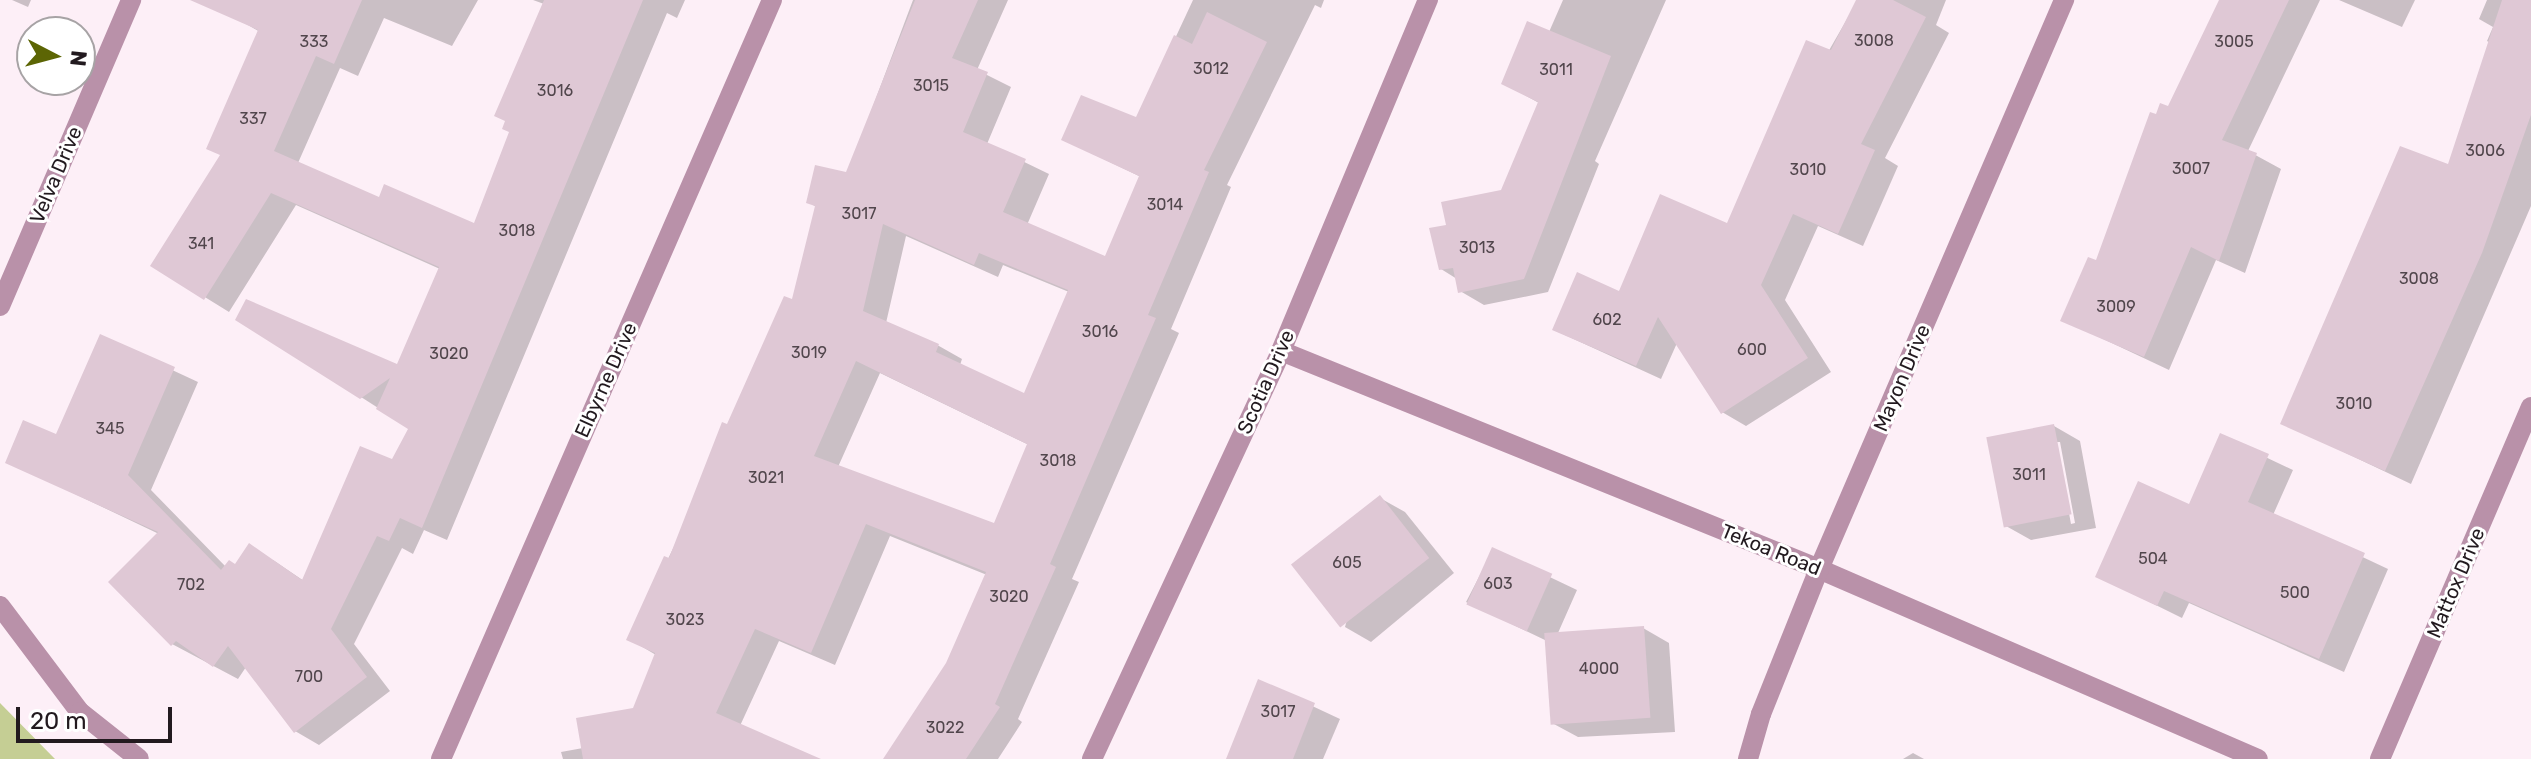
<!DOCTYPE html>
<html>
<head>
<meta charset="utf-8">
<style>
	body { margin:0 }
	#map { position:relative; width:2531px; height:759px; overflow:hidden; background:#fdeff7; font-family:Rubik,sans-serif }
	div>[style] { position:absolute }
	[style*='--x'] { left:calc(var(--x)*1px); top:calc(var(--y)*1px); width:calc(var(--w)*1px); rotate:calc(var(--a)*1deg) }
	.green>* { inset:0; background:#c5ce94 }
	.shadow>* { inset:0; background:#0003 }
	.building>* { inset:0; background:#dfc8d5; transform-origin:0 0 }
	.minor>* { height:20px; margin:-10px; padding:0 10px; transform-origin:10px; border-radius:10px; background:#b991a9 }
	span { translate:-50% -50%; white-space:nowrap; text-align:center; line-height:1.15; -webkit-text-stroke:6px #fff; paint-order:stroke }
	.number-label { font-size:16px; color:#51464c }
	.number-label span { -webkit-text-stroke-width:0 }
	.street-label { font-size:20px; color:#221a1f }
	.north { position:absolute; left:16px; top:16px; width:80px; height:80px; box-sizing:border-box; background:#fff; border:2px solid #a7a3a5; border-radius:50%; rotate:96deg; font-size:22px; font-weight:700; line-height:32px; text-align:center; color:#221a1f }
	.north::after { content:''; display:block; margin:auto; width:28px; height:36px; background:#5c6504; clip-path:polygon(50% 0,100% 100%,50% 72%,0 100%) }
	.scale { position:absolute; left:16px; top:707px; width:156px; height:36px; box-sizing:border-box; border:4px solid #221a1f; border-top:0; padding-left:10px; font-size:24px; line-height:28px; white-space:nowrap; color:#221a1f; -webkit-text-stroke:6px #fff; paint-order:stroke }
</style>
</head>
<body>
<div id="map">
	<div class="green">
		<i style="clip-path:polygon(0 703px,55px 759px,0 759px)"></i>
	</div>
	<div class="shadow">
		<i style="clip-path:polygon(12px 0,31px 0,28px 7px)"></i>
		<i style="clip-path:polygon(246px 0,478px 0,452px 46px,384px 18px,358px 76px,340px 68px,298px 163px,380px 199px,475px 225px,511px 132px,544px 4px,533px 0,685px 0,677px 18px,667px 13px,447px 540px,424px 530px,413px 554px,402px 548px,354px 644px,390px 691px,319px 745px,295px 731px,246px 667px,238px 679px,172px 644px,159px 534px,8px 462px,57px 437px,101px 337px,198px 382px,151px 490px,226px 567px,273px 560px,304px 581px,393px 462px,411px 429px,361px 397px,398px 366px,440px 269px,296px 205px,229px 312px,153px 265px,222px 155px,260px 32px,238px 19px)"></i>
		<i style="clip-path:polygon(evenodd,913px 0,1008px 0,977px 70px,1011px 87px,987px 144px,1049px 174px,1027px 225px,1106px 258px,1141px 177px,1064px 140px,1137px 120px,1193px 0,1324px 0,1321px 8px,1315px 5px,1227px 185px,1231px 187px,1171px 329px,1179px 333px,1072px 579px,1079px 582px,1018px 719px,1022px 722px,998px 759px,912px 759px,987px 575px,890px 536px,835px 665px,779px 641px,739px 728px,800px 759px,563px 759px,561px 752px,583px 748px,634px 710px,656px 655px,629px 639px,793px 302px,816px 207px,809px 202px,847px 175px,913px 0,906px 236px,998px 277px,1003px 265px,1069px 292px,1025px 396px,960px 365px,962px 359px,939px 346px,886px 323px,906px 236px,913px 0,880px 373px,1029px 445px,995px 526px,838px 467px,880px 373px)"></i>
		<i style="clip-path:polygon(1563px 0,1666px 0,1595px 161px,1599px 164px,1548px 292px,1484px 305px,1460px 291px,1457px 279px,1441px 269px,1449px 226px,1502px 192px,1539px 103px,1503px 83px,1549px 32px)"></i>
		<i style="clip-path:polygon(1858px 0,1946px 0,1936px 25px,1949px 33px,1885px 158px,1898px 166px,1863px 246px,1818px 226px,1785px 300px,1831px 372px,1746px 426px,1722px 412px,1677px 343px,1661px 379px,1554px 330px,1728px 226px)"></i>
		<i style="clip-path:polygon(2221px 0,2320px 0,2248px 151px,2281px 169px,2245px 273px,2216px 260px,2169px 370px,2063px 320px,2098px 263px,2158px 117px,2169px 108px)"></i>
		<i style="clip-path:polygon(2339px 0,2415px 0,2402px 27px)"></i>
		<i style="clip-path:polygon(2487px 0,2531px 0,2531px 206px,2411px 484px,2283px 423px,2449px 167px,2494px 45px,2487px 41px,2493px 27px,2479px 19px)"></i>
		<i style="clip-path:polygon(evenodd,2054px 426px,2080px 441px,2096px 528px,2031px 540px,2006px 526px,2054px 426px,2056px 442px,2060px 442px,2075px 523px,2071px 524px,2056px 442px)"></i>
		<i style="clip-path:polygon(2221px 436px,2293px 470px,2273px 515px,2388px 569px,2344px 672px,2189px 603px,2182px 618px,2097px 576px,2190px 507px)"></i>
		<i style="clip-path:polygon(1380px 498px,1405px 512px,1454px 573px,1371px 642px,1345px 627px)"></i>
		<i style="clip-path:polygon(1493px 550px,1577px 590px,1558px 633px,1643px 628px,1669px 643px,1675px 732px,1578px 737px,1552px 723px,1547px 641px,1466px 602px)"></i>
		<i style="clip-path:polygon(1259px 681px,1340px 719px,1323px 759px,1228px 759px)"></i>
		<i style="clip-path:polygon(1913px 753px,1924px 759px,1903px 759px)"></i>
	</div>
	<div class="building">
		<i style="clip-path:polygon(190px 0,362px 0,334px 64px,316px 56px,274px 151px,379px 197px,384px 184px,474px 223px,509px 132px,502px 129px,505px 121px,494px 116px,544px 0,643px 0,422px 528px,400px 518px,389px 541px,377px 536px,331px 629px,367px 677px,294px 733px,228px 646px,213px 667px,176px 641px,171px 646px,108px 582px,158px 532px,5px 463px,23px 420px,56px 434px,100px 334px,175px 367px,128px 475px,221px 570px,229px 560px,235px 564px,249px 543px,302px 580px,360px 446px,392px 459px,408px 429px,376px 409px,390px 378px,360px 399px,235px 320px,246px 299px,397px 364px,439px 267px,271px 193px,204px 300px,150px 266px,220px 155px,206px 149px,258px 30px)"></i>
		<i style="clip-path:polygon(evenodd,915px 0,978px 0,952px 58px,988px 72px,963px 132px,1026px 159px,1003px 212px,1105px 256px,1139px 176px,1061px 140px,1081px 95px,1136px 117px,1174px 35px,1192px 44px,1207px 12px,1267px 42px,1204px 170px,1209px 172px,1148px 315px,1156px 318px,1050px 564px,1056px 567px,995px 704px,1000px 707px,966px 759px,883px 759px,946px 663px,986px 572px,866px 524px,811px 653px,755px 629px,716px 713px,821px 759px,583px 759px,576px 718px,633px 708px,655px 653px,626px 640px,664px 556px,669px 558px,722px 422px,727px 424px,784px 296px,792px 299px,815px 206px,806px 203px,815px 165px,846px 172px,915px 0,883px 224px,974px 265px,979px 253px,1068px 290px,1024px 393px,936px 352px,939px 344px,863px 311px,883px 224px,915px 0,856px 361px,1027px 444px,994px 523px,814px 456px,856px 361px)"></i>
		<i style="clip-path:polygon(1856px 0,1893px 0,1926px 17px,1861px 144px,1875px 150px,1838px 234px,1793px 214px,1761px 285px,1808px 358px,1721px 414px,1658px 317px,1636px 366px,1552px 330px,1577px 272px,1619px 291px,1660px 194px,1727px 223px,1806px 40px,1831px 50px)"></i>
		<i style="clip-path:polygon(2219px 0,2289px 0,2222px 140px,2257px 153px,2219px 261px,2191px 247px,2144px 357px,2060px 321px,2088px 257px,2096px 260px,2150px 112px,2156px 114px,2160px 103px,2168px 106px)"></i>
		<i style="clip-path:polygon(2502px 0,2531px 0,2531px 115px,2482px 253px,2385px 471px,2280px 424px,2400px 146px,2448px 164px)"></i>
		<i style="clip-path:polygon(1527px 21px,1611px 56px,1524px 279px,1458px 293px,1453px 268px,1439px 270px,1429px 228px,1446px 225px,1441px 202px,1501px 190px,1538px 102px,1501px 84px)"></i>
		<i style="left:2054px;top:424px;width:92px;height:69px;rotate:79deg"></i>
		<i style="clip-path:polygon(2220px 433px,2269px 454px,2248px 502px,2365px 553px,2319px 659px,2164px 591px,2157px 606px,2095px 577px,2138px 481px,2189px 504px)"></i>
		<i style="left:1380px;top:495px;width:80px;height:113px;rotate:52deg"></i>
		<i style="left:1492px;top:547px;width:66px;height:63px;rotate:24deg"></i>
		<i style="left:1644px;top:626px;width:92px;height:100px;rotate:86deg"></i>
		<i style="clip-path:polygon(1258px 679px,1315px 703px,1293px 759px,1226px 759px)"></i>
	</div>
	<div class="minor">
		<i style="--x:0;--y:306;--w:333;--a:-66.8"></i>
		<i style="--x:1281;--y:351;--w:580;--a:22.06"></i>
		<i style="--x:1819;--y:569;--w:478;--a:23.4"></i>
		<i style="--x:0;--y:606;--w:133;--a:53"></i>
		<i style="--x:80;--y:712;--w:75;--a:38.5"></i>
		<i style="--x:441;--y:759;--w:828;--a:-66.44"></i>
		<i style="--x:1092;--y:759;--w:450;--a:-65.1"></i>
		<i style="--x:1281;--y:351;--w:381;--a:-67.3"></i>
		<i style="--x:1748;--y:759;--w:47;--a:-73.9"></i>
		<i style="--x:1761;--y:714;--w:156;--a:-68.2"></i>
		<i style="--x:1819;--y:569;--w:620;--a:-66.7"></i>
		<i style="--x:2380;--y:759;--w:383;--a:-66.8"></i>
	</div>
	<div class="number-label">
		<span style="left:1874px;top:41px">3008</span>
		<span style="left:314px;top:42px">333</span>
		<span style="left:2234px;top:42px">3005</span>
		<span style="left:1211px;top:69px">3012</span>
		<span style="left:1556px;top:70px">3011</span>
		<span style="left:931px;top:86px">3015</span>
		<span style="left:555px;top:91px">3016</span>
		<span style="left:253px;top:119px">337</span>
		<span style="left:2485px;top:151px">3006</span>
		<span style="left:2191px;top:169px">3007</span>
		<span style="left:1808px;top:170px">3010</span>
		<span style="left:1165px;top:205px">3014</span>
		<span style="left:859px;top:214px">3017</span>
		<span style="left:517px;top:231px">3018</span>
		<span style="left:201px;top:244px">341</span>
		<span style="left:1477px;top:248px">3013</span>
		<span style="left:2419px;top:279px">3008</span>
		<span style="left:2116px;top:307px">3009</span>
		<span style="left:1607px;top:320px">602</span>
		<span style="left:1100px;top:332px">3016</span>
		<span style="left:1752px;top:350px">600</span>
		<span style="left:809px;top:353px">3019</span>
		<span style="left:449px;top:354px">3020</span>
		<span style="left:2354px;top:404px">3010</span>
		<span style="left:110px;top:429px">345</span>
		<span style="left:1058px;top:461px">3018</span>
		<span style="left:2029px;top:475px">3011</span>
		<span style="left:766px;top:478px">3021</span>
		<span style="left:2153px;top:559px">504</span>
		<span style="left:1347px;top:563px">605</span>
		<span style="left:1498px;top:584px">603</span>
		<span style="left:191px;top:585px">702</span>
		<span style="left:2295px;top:593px">500</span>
		<span style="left:1009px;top:597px">3020</span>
		<span style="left:685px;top:620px">3023</span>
		<span style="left:1599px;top:669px">4000</span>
		<span style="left:309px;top:677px">700</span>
		<span style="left:1278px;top:712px">3017</span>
		<span style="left:945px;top:728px">3022</span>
	</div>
	<div class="street-label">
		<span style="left:56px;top:175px;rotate:-67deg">Velva Drive</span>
		<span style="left:1902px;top:378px;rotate:-67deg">Mayon Drive</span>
		<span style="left:606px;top:380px;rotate:-66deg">Elbyrne Drive</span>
		<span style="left:1266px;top:382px;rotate:-66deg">Scotia Drive</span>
		<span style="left:1771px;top:550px;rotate:22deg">Tekoa Road</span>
		<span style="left:2456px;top:583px;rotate:-67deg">Mattox Drive</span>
	</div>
	<div class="north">N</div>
	<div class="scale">20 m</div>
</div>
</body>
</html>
